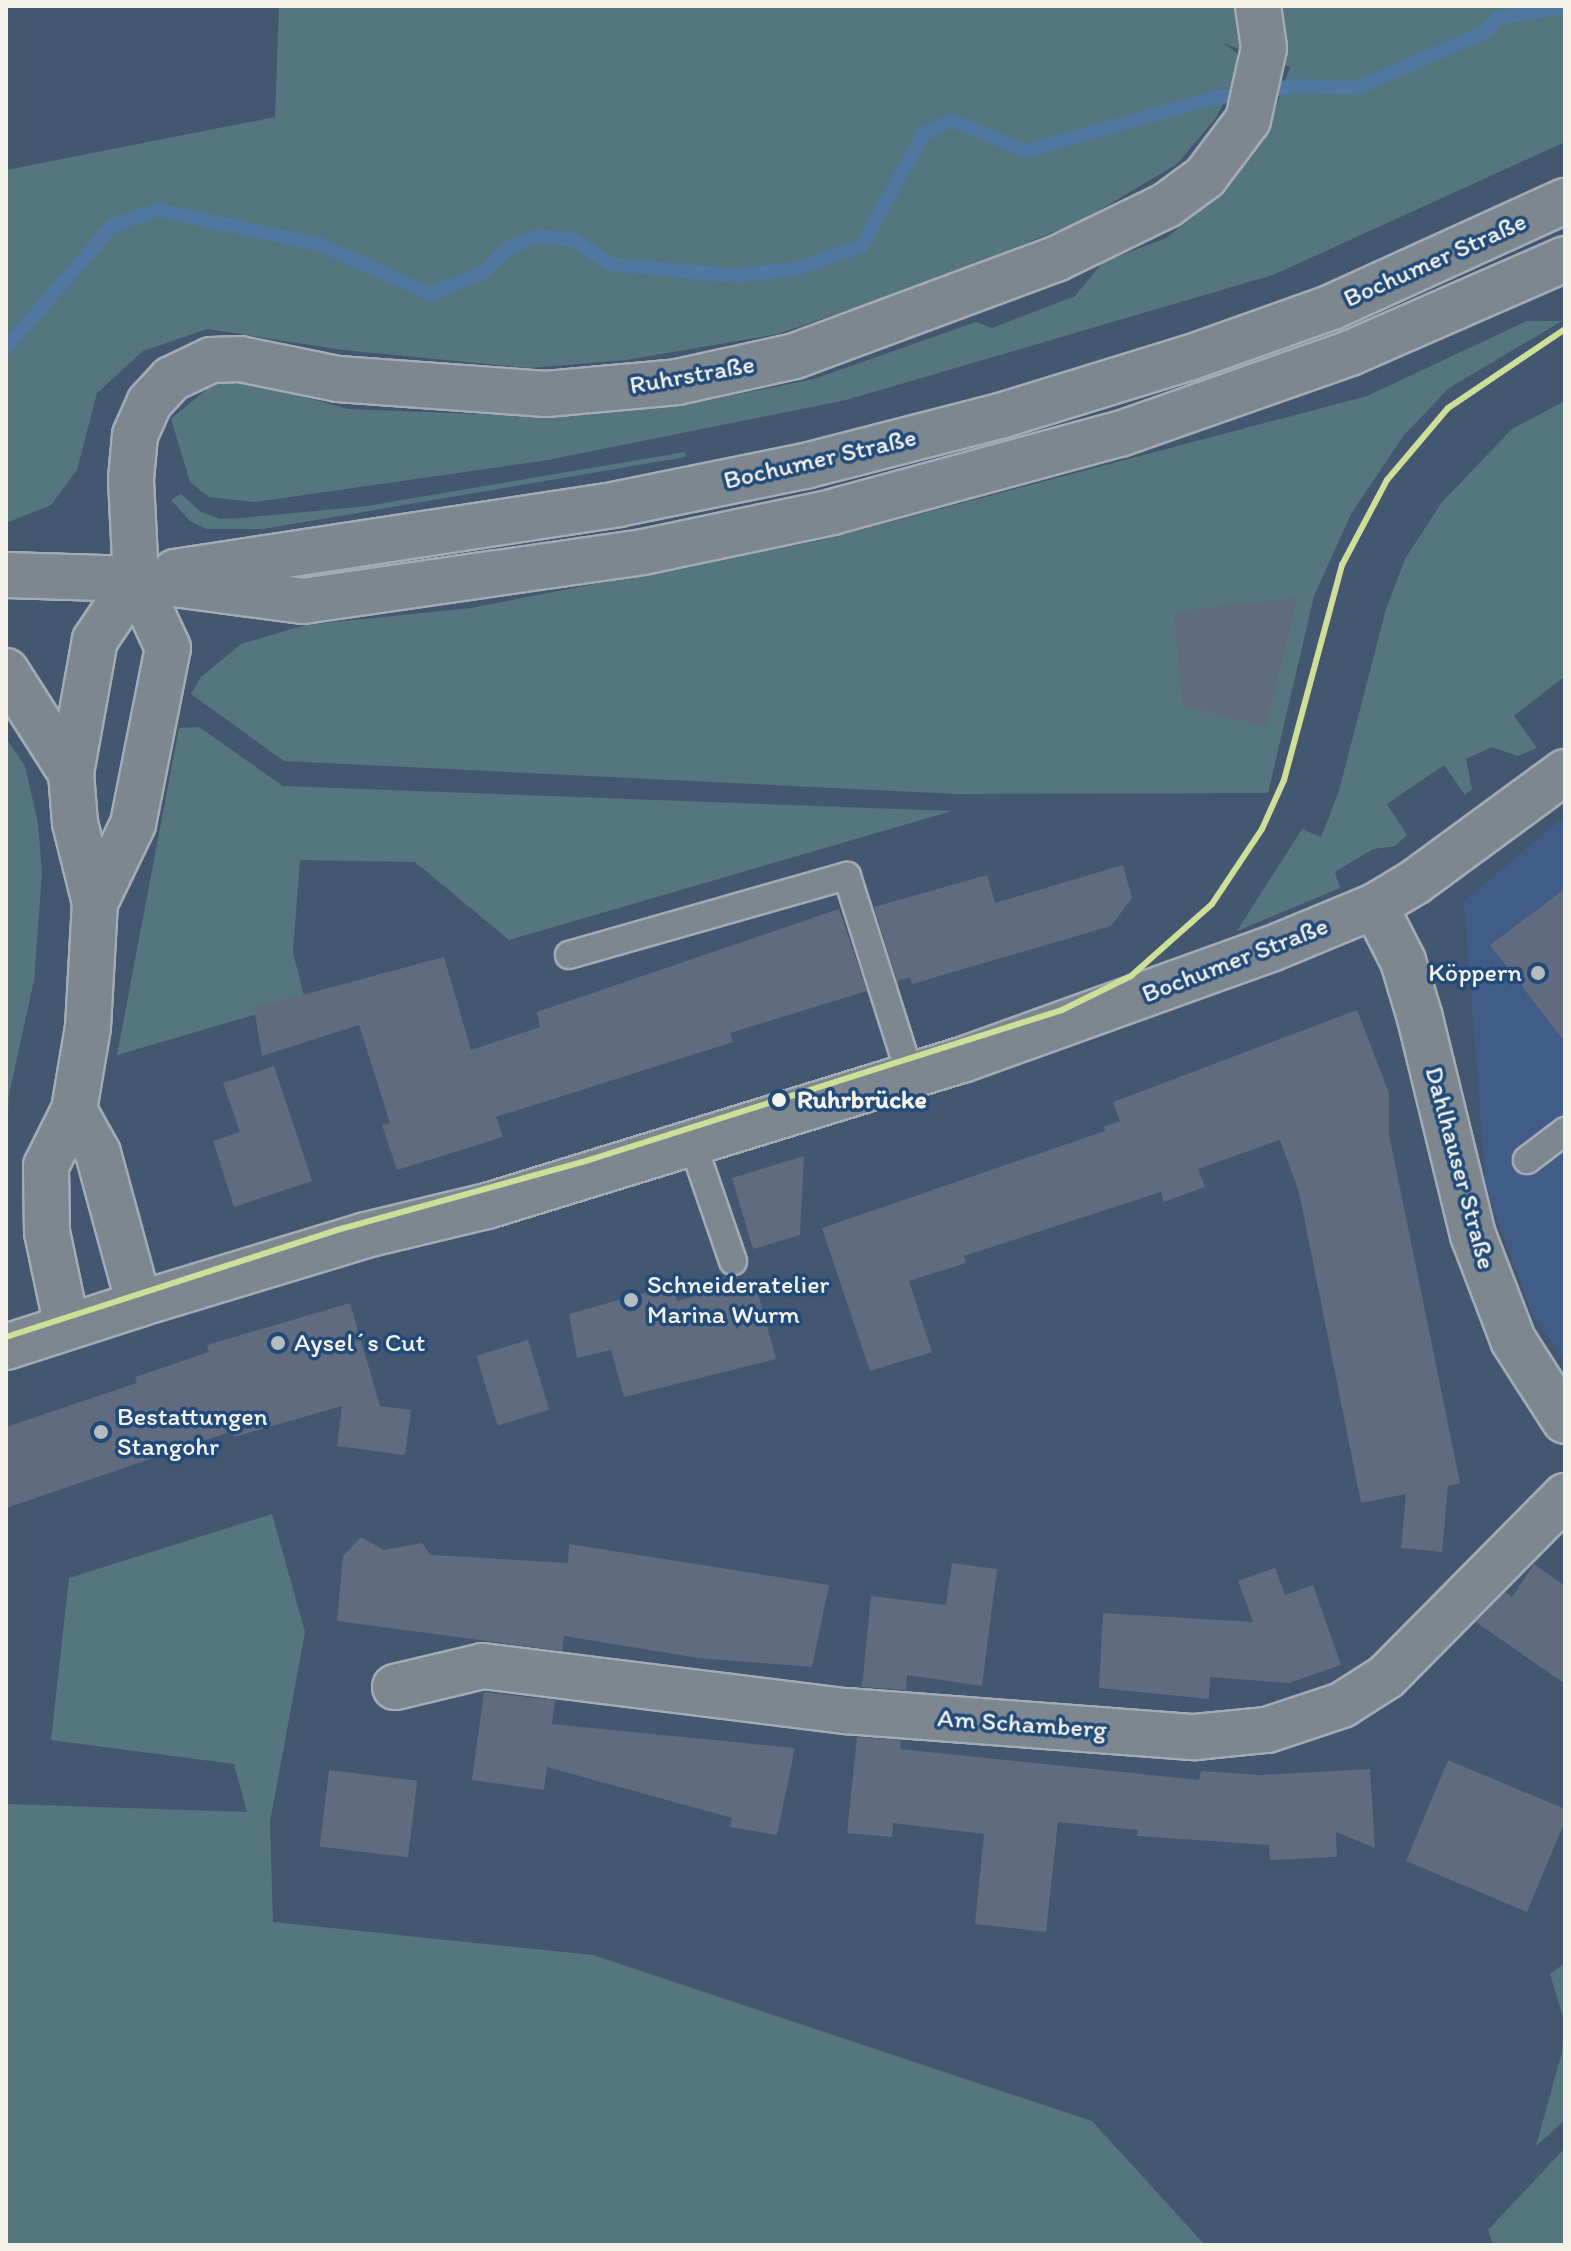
<!DOCTYPE html>
<html>
<head>
<meta charset="utf-8">
<style>
	body { margin:0 }
	#map { position:relative; width:1571px; height:2251px; overflow:hidden; background:#445771; font-family:Itim,sans-serif }
	div>[style] { position:absolute }
	[style*='--x'] { left:calc(var(--x)*1px); top:calc(var(--y)*1px); width:calc(var(--w)*1px); rotate:calc(var(--a)*1deg) }
	.built>* { inset:0; background:#415c87 }
	.green>* { inset:0; background:#55767e }
	.stream>* { height:14px; margin:-7px; padding:0 7px; transform-origin:7px; border-radius:7px; background:#5078a1 }
	.building>* { inset:0; background:#606b7f; transform-origin:0 0 }
	.roads { filter:drop-shadow(2px 0 #a3abb5) drop-shadow(-2px 0 #a3abb5) drop-shadow(0 2px #a3abb5) drop-shadow(0 -2px #a3abb5) }
	.service>* { height:26px; margin:-13px; padding:0 13px; transform-origin:13px; border-radius:13px; background:#7e878f }
	.minor>* { height:44px; margin:-22px; padding:0 22px; transform-origin:22px; border-radius:22px; background:#7e878f }
	.tertiary>* { height:44px; margin:-22px; padding:0 22px; transform-origin:22px; border-radius:22px; background:#7e878f }
	.primary>* { height:44px; margin:-22px; padding:0 22px; transform-origin:22px; border-radius:22px; background:#7e878f }
	.tram-1>* { height:6px; margin:-3px; padding:0 3px; transform-origin:3px; border-radius:3px; background:#cedf98 }
	.dots>* { width:22px; height:22px; translate:-50% -50%; box-sizing:border-box; border:4px solid #1f4a7a; border-radius:50% }
	span { translate:-50% -50%; white-space:nowrap; text-align:center; line-height:1.15; -webkit-text-stroke:7px #1f4a7a; paint-order:stroke }
	.street-label { font-size:26px; color:#f4f1e8 }
	.poi-label { font-size:26px; color:#f4f1e8 }
	.right { translate:-100% -50%; text-align:right }
	.left { translate:0 -50%; text-align:left }
	.stop-label { font-size:26px; color:#f4f1e8; font-weight:700 }
	.frame { position:absolute; inset:0; border:8px solid #f4f1e8; pointer-events:none }
</style>
</head>
<body>
<div id="map">
	<div class="built">
		<i style="clip-path:polygon(1565px 816px,1565px 1363px,1532px 1314px,1486px 1188px,1464px 901px)"></i>
	</div>
	<div class="green">
		<i style="clip-path:polygon(279px 6px,1565px 6px,1565px 142px,1273px 275px,846px 400px,548px 460px,255px 502px,209px 497px,190px 482px,171px 419px,213px 384px,253px 383px,348px 409px,556px 417px,689px 404px,814px 379px,976px 322px,992px 328px,1075px 296px,1103px 262px,1166px 238px,1223px 193px,1268px 131px,1290px 67px,1223px 43px,1237px 53px,1236px 80px,1215px 119px,1177px 164px,1083px 220px,933px 281px,778px 334px,626px 360px,529px 368px,343px 350px,207px 329px,143px 351px,97px 393px,77px 470px,51px 505px,6px 523px,6px 170px,275px 117px)"></i>
		<i style="clip-path:polygon(1527px 321px,1562px 321px,1449px 388px,1404px 435px,1351px 514px,1314px 596px,1268px 793px,957px 794px,284px 761px,191px 694px,201px 677px,241px 644px,305px 625px,471px 608px,822px 540px,1367px 396px)"></i>
		<i style="clip-path:polygon(1565px 401px,1565px 676px,1514px 716px,1537px 748px,1518px 756px,1492px 747px,1466px 759px,1472px 789px,1465px 795px,1444px 765px,1387px 804px,1407px 835px,1395px 846px,1373px 849px,1335px 872px,1340px 888px,1237px 931px,1302px 829px,1321px 837px,1338px 794px,1386px 609px,1405px 559px,1442px 502px,1512px 429px)"></i>
		<i style="clip-path:polygon(685px 452px,686px 457px,263px 529px,207px 529px,190px 521px,171px 500px,181px 494px,201px 512px,221px 519px,242px 518px,367px 506px)"></i>
		<i style="clip-path:polygon(199px 727px,283px 786px,952px 811px,509px 940px,415px 862px,300px 860px,293px 952px,305px 1000px,117px 1055px,179px 728px)"></i>
		<i style="clip-path:polygon(6px 738px,25px 766px,38px 823px,42px 873px,34px 980px,9px 1095px,6px 1148px)"></i>
		<i style="clip-path:polygon(272px 1514px,305px 1632px,270px 1822px,273px 1922px,593px 1955px,1092px 2121px,1205px 2245px,6px 2245px,6px 1804px,247px 1812px,234px 1764px,51px 1740px,69px 1578px)"></i>
		<i style="clip-path:polygon(1565px 1963px,1565px 2120px,1536px 2146px,1562px 2052px,1564px 2020px,1550px 1974px)"></i>
		<i style="clip-path:polygon(1565px 2148px,1565px 2245px,1493px 2245px,1488px 2230px)"></i>
	</div>
	<div class="stream">
		<i style="--x:6;--y:348;--w:163;--a:-49"></i>
		<i style="--x:113;--y:225;--w:47;--a:-18.4"></i>
		<i style="--x:158;--y:210;--w:167;--a:12.1"></i>
		<i style="--x:321;--y:245;--w:120;--a:24.2"></i>
		<i style="--x:430;--y:294;--w:56;--a:-22"></i>
		<i style="--x:482;--y:273;--w:37;--a:-43"></i>
		<i style="--x:509;--y:248;--w:30;--a:-23"></i>
		<i style="--x:537;--y:236;--w:37;--a:6"></i>
		<i style="--x:574;--y:240;--w:43;--a:33.7"></i>
		<i style="--x:610;--y:264;--w:127;--a:5.4"></i>
		<i style="--x:736;--y:276;--w:58;--a:-6.9"></i>
		<i style="--x:794;--y:269;--w:72;--a:-18.7"></i>
		<i style="--x:862;--y:246;--w:128;--a:-61.4"></i>
		<i style="--x:923;--y:134;--w:32;--a:-26"></i>
		<i style="--x:952;--y:120;--w:79;--a:23"></i>
		<i style="--x:1025;--y:151;--w:196;--a:-15.7"></i>
		<i style="--x:1214;--y:98;--w:82;--a:-8.4"></i>
		<i style="--x:1295;--y:86;--w:62;--a:1.8"></i>
		<i style="--x:1357;--y:88;--w:140;--a:-23.6"></i>
		<i style="--x:1485;--y:32;--w:18;--a:-49"></i>
		<i style="--x:1497;--y:18;--w:69;--a:-9.2"></i>
	</div>
	<div class="building">
		<i style="clip-path:polygon(1297px 598px,1266px 727px,1183px 705px,1174px 612px)"></i>
		<i style="clip-path:polygon(1123px 865px,1132px 898px,1111px 926px,912px 984px,910px 977px,897px 981px,874px 907px,987px 875px,995px 903px)"></i>
		<i style="clip-path:polygon(1565px 889px,1565px 1042px,1490px 945px)"></i>
		<i style="clip-path:polygon(839px 909px,867px 991px,730px 1033px,733px 1042px,496px 1117px,503px 1137px,397px 1170px,382px 1125px,390px 1123px,359px 1025px,262px 1056px,254px 1008px,444px 957px,471px 1050px,540px 1027px,537px 1012px)"></i>
		<i style="clip-path:polygon(1357px 1010px,1389px 1093px,1389px 1134px,1460px 1483px,1448px 1486px,1442px 1552px,1401px 1548px,1406px 1494px,1361px 1503px,1299px 1192px,1280px 1140px,1198px 1169px,1205px 1187px,1164px 1202px,1161px 1192px,964px 1256px,966px 1263px,909px 1281px,932px 1352px,870px 1371px,822px 1228px,1105px 1131px,1104px 1127px,1120px 1121px,1113px 1102px)"></i>
		<i style="clip-path:polygon(274px 1066px,312px 1181px,234px 1207px,213px 1141px,240px 1132px,223px 1083px)"></i>
		<i style="clip-path:polygon(804px 1156px,800px 1235px,753px 1249px,732px 1178px)"></i>
		<i style="clip-path:polygon(754px 1279px,776px 1359px,624px 1397px,611px 1350px,577px 1358px,569px 1314px,672px 1285px,677px 1301px)"></i>
		<i style="clip-path:polygon(350px 1303px,380px 1406px,411px 1410px,405px 1455px,337px 1446px,342px 1406px,234px 1437px,233px 1431px,6px 1508px,6px 1427px,137px 1383px,135px 1377px,209px 1352px,207px 1345px)"></i>
		<i style="left:528px;top:1340px;width:73px;height:54px;rotate:73deg"></i>
		<i style="clip-path:polygon(361px 1537px,384px 1550px,422px 1543px,431px 1555px,568px 1563px,569px 1544px,829px 1585px,812px 1667px,698px 1658px,564px 1636px,562px 1651px,337px 1621px,343px 1556px)"></i>
		<i style="clip-path:polygon(952px 1563px,997px 1569px,982px 1686px,907px 1675px,906px 1690px,862px 1687px,871px 1596px,946px 1605px)"></i>
		<i style="clip-path:polygon(1534px 1564px,1565px 1586px,1565px 1684px,1476px 1622px,1505px 1592px,1512px 1597px)"></i>
		<i style="clip-path:polygon(1275px 1568px,1285px 1595px,1313px 1585px,1341px 1665px,1289px 1683px,1210px 1677px,1209px 1699px,1099px 1688px,1103px 1613px,1253px 1622px,1238px 1581px)"></i>
		<i style="clip-path:polygon(484px 1692px,555px 1700px,552px 1724px,795px 1748px,777px 1835px,730px 1827px,732px 1818px,547px 1767px,544px 1790px,472px 1780px)"></i>
		<i style="clip-path:polygon(857px 1737px,901px 1740px,900px 1749px,1199px 1780px,1201px 1771px,1260px 1775px,1370px 1769px,1375px 1848px,1336px 1832px,1337px 1857px,1270px 1860px,1269px 1845px,1137px 1836px,1138px 1830px,1058px 1822px,1046px 1932px,975px 1924px,984px 1834px,893px 1823px,892px 1837px,847px 1833px)"></i>
		<i style="clip-path:polygon(1448px 1760px,1565px 1809px,1565px 1821px,1527px 1912px,1406px 1861px)"></i>
		<i style="left:329px;top:1770px;width:89px;height:77px;rotate:7deg"></i>
	</div>
	<div class="roads">
		<div class="service">
			<i style="--x:569;--y:955;--w:289;--a:-15.9"></i>
			<i style="--x:847;--y:876;--w:209;--a:72.4"></i>
			<i style="--x:692;--y:1142;--w:126;--a:71"></i>
			<i style="--x:1527;--y:1160;--w:48;--a:-37.3"></i>
		</div>
		<div class="minor">
			<i style="--x:136;--y:579;--w:100;--a:-92.9"></i>
			<i style="--x:131;--y:479;--w:44;--a:-84.8"></i>
			<i style="--x:135;--y:435;--w:35;--a:-66"></i>
			<i style="--x:149;--y:403;--w:33;--a:-47"></i>
			<i style="--x:171;--y:379;--w:44;--a:-25.4"></i>
			<i style="--x:211;--y:360;--w:29;--a:-2"></i>
			<i style="--x:240;--y:359;--w:100;--a:11.5"></i>
			<i style="--x:338;--y:379;--w:209;--a:4.1"></i>
			<i style="--x:546;--y:394;--w:132;--a:-5.2"></i>
			<i style="--x:677;--y:382;--w:121;--a:-12.4"></i>
			<i style="--x:795;--y:356;--w:278;--a:-20.4"></i>
			<i style="--x:1056;--y:259;--w:123;--a:-25.9"></i>
			<i style="--x:1167;--y:205;--w:47;--a:-36.4"></i>
			<i style="--x:1205;--y:177;--w:71;--a:-53"></i>
			<i style="--x:1248;--y:120;--w:74;--a:-77.5"></i>
			<i style="--x:1264;--y:48;--w:42;--a:-98.1"></i>
			<i style="--x:1375;--y:906;--w:62;--a:63"></i>
			<i style="--x:1403;--y:961;--w:59;--a:73.4"></i>
			<i style="--x:1420;--y:1018;--w:223;--a:76.3"></i>
			<i style="--x:1473;--y:1235;--w:112;--a:69.1"></i>
			<i style="--x:1513;--y:1340;--w:96;--a:57.3"></i>
			<i style="--x:139;--y:1304;--w:237;--a:-16.9"></i>
			<i style="--x:366;--y:1235;--w:124;--a:-13.5"></i>
			<i style="--x:487;--y:1206;--w:497;--a:-17.1"></i>
			<i style="--x:962;--y:1060;--w:328;--a:-19.8"></i>
			<i style="--x:1271;--y:949;--w:113;--a:-22.5"></i>
			<i style="--x:1375;--y:906;--w:47;--a:-31"></i>
			<i style="--x:1415;--y:882;--w:186;--a:-36.3"></i>
			<i style="--x:395;--y:1687;--w:90;--a:-13.4"></i>
			<i style="--x:483;--y:1666;--w:366;--a:7.1"></i>
			<i style="--x:846;--y:1711;--w:350;--a:4.3"></i>
			<i style="--x:1195;--y:1737;--w:72;--a:-5.6"></i>
			<i style="--x:1267;--y:1730;--w:79;--a:-18.4"></i>
			<i style="--x:1342;--y:1705;--w:52;--a:-32.5"></i>
			<i style="--x:1386;--y:1677;--w:255;--a:-45.3"></i>
		</div>
		<div class="tertiary">
			<i style="--x:6;--y:671;--w:121;--a:57.5"></i>
			<i style="--x:95;--y:903;--w:88;--a:-64.3"></i>
			<i style="--x:133;--y:824;--w:179;--a:-78.8"></i>
			<i style="--x:168;--y:648;--w:76;--a:-114.9"></i>
			<i style="--x:67;--y:1327;--w:97;--a:-101.9"></i>
			<i style="--x:47;--y:1232;--w:66;--a:-90.9"></i>
			<i style="--x:46;--y:1166;--w:63;--a:-63.4"></i>
			<i style="--x:74;--y:1110;--w:84;--a:-80.4"></i>
			<i style="--x:88;--y:1027;--w:124;--a:-86.8"></i>
			<i style="--x:95;--y:903;--w:82;--a:-104"></i>
			<i style="--x:75;--y:823;--w:50;--a:-94.6"></i>
			<i style="--x:71;--y:773;--w:135;--a:-79.8"></i>
			<i style="--x:95;--y:640;--w:73;--a:-56.1"></i>
			<i style="--x:6;--y:1347;--w:140;--a:-17.9"></i>
			<i style="--x:139;--y:1304;--w:156;--a:-105.2"></i>
			<i style="--x:98;--y:1153;--w:49;--a:-119.2"></i>
		</div>
		<div class="primary">
			<i style="--x:175;--y:572;--w:448;--a:-8.7"></i>
			<i style="--x:618;--y:504;--w:191;--a:-11.5"></i>
			<i style="--x:805;--y:466;--w:201;--a:-14.4"></i>
			<i style="--x:1000;--y:416;--w:198;--a:-17.1"></i>
			<i style="--x:1189;--y:358;--w:152;--a:-19.6"></i>
			<i style="--x:1332;--y:307;--w:256;--a:-24.5"></i>
			<i style="--x:6;--y:575;--w:130;--a:1.8"></i>
			<i style="--x:136;--y:579;--w:168;--a:7.5"></i>
			<i style="--x:303;--y:601;--w:344;--a:-8.2"></i>
			<i style="--x:643;--y:552;--w:193;--a:-11.9"></i>
			<i style="--x:832;--y:512;--w:298;--a:-15.2"></i>
			<i style="--x:1120;--y:434;--w:244;--a:-19.4"></i>
			<i style="--x:1350;--y:353;--w:235;--a:-23.6"></i>
		</div>
	</div>
	<div class="tram-1">
		<i style="--x:6;--y:1337;--w:355;--a:-17.9"></i>
		<i style="--x:344;--y:1228;--w:254;--a:-15.5"></i>
		<i style="--x:589;--y:1160;--w:496;--a:-17.6"></i>
		<i style="--x:1062;--y:1010;--w:77;--a:-26.2"></i>
		<i style="--x:1131;--y:976;--w:108;--a:-41.6"></i>
		<i style="--x:1212;--y:904;--w:90;--a:-56.3"></i>
		<i style="--x:1262;--y:829;--w:54;--a:-65.8"></i>
		<i style="--x:1284;--y:780;--w:223;--a:-74.9"></i>
		<i style="--x:1342;--y:565;--w:96;--a:-62.1"></i>
		<i style="--x:1387;--y:480;--w:94;--a:-49.7"></i>
		<i style="--x:1448;--y:408;--w:141;--a:-34"></i>
	</div>
	<div class="dots">
		<i style="left:1538px;top:973px;background:#b6bbbe"></i>
		<i style="left:779px;top:1100px;background:#f4f1e8"></i>
		<i style="left:631px;top:1300px;background:#b6bbbe"></i>
		<i style="left:278px;top:1343px;background:#b6bbbe"></i>
		<i style="left:101px;top:1432px;background:#b6bbbe"></i>
	</div>
	<div class="street-label">
		<span style="left:1435px;top:260px;rotate:-24deg">Bochumer Straße</span>
		<span style="left:692px;top:375px;rotate:-10deg">Ruhrstraße</span>
		<span style="left:820px;top:459px;rotate:-13deg">Bochumer Straße</span>
		<span style="left:1235px;top:960px;rotate:-21deg">Bochumer Straße</span>
		<span style="left:1460px;top:1168px;rotate:75deg">Dahlhauser Straße</span>
		<span style="left:1022px;top:1724px;rotate:4deg">Am Schamberg</span>
	</div>
	<div class="poi-label">
		<span class="right" style="left:1522px;top:973px">Köppern</span>
		<span class="left" style="left:647px;top:1300px">Schneideratelier<br>Marina Wurm</span>
		<span class="left" style="left:294px;top:1343px">Aysel´s Cut</span>
		<span class="left" style="left:117px;top:1432px">Bestattungen<br>Stangohr</span>
	</div>
	<div class="stop-label">
		<span class="left" style="left:797px;top:1100px">Ruhrbrücke</span>
	</div>
	<div class="frame"></div>
</div>
</body>
</html>
